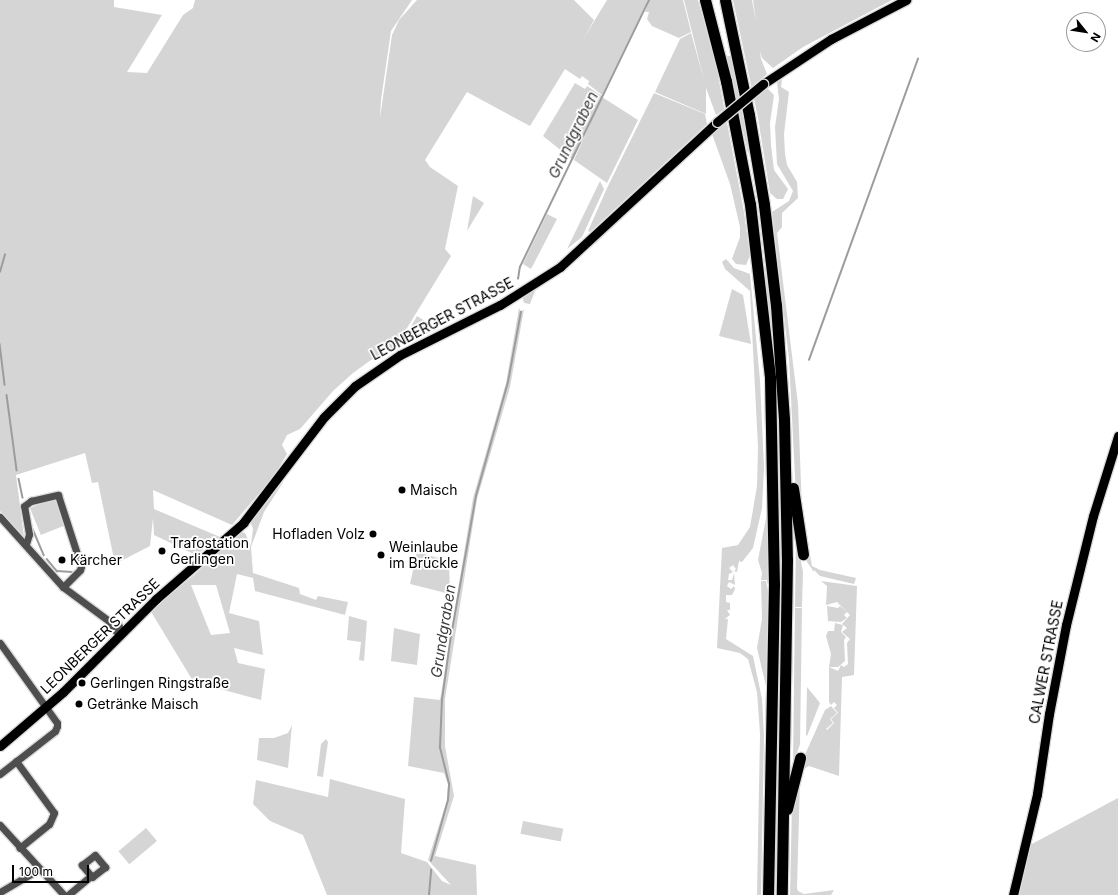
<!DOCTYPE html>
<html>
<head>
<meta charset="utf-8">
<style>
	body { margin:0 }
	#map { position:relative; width:1118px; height:895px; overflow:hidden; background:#fff; font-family:Inter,sans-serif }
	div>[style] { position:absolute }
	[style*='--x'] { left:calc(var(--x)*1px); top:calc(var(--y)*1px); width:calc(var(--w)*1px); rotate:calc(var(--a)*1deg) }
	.green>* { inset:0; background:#d5d5d5; transform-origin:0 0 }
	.stream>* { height:1.5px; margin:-0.75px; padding:0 0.75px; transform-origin:0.75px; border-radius:0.75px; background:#9c9c9c }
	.roads { filter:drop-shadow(1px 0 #dbdbdb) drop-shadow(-1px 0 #dbdbdb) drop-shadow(0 1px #dbdbdb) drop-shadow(0 -1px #dbdbdb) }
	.minor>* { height:7px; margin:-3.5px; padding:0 3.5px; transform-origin:3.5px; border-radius:3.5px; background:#4e4e4e }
	.major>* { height:9px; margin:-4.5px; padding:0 4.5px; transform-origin:4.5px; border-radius:4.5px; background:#000 }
	.highway>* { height:11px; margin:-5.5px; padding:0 5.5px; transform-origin:5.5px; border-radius:5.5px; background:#000 }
	.bridges { filter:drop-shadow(1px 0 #dbdbdb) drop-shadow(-1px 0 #dbdbdb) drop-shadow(0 1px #dbdbdb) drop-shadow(0 -1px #dbdbdb) }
	.major-bridge>* { height:9px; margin:-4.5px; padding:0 4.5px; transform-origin:4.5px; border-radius:4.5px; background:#000 }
	.dots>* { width:11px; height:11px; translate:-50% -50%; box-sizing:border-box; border:2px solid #fff; border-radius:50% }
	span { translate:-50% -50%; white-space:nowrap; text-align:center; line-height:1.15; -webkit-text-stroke:3.5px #fff; paint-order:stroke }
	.street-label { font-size:14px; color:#000 }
	.poi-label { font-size:14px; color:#000 }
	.left { translate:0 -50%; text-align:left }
	.right { translate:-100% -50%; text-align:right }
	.water-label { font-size:15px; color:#3d3d3d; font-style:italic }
	.north { position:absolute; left:1066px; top:12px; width:40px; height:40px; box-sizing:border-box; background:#fff; border:1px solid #999; border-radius:50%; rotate:120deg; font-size:11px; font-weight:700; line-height:16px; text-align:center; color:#000 }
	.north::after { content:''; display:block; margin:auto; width:14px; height:18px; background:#000; clip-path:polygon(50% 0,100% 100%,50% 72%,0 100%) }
	.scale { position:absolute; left:12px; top:865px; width:77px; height:18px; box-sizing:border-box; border:2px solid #000; border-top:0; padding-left:5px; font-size:12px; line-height:14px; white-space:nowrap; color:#000; -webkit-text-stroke:3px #fff; paint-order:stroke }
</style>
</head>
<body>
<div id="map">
	<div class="green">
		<i style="clip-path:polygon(0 0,114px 0,114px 7px,162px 15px,127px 72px,147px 73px,183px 15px,193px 8px,195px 0,412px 0,391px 31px,381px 100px,380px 118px,392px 35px,399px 20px,417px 0,574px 0,594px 20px,584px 38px,607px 0,648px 0,602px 95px,588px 84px,589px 81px,582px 76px,580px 79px,565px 69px,530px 126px,467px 92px,425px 160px,430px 167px,458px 186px,445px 249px,451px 256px,396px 346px,371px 360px,353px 373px,333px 391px,300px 429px,287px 435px,282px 445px,287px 454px,274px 476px,232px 525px,153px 490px,154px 509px,220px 537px,196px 555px,154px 535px,153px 518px,150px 546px,115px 564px,98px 482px,92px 483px,85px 453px,16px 475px,24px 537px,0 511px)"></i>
		<i style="clip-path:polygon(649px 0,683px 0,691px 32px,679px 38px,652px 26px,647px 19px,649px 12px,645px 12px)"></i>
		<i style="clip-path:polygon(684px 0,698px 0,716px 65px,744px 212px,750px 256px,746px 265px,736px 264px,732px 259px,740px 237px,740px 227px,730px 184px,712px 134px,724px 121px,722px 111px,716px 115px,706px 88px,706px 114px,655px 92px,680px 39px,691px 33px,704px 80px)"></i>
		<i style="clip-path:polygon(733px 0,752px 0,756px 22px,753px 0,892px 0,803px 47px,773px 68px,762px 58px,760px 51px,761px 59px,767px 74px,755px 84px,757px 94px,766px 87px,774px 95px,770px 123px,771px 145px,774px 170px,788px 189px,783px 199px,777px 199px,770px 193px,758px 118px)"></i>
		<i style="clip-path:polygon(848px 34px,782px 79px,781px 87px,789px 92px,784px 134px,785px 154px,787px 165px,797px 182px,798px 198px,782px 213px,782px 227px,777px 233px,798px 404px,802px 510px,811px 560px,812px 566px,820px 570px,856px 578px,854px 584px,820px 576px,814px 570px,814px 572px,807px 562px,796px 496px,789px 359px,772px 212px,789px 201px,793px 191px,777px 164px,775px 127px,779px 99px,777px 83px,779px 76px)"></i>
		<i style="clip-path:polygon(726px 56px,731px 56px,750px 153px,748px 153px)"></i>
		<i style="clip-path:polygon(575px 83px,585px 89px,587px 86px,602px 96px,573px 160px,543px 136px)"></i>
		<i style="clip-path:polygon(654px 93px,705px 114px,707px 124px,590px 232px,588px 231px,608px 186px)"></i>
		<i style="clip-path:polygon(602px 97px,638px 120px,607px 183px,574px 160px)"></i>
		<i style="clip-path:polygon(600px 181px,604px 189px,582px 237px,567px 249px)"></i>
		<i style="clip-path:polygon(643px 193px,646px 196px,596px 243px,535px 291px,530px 304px,524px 303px,522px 295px)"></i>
		<i style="clip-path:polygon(473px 196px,484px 203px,467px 231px)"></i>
		<i style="clip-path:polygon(547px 214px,557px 219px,531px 269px,523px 264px)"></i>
		<i style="clip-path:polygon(726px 259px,734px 268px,750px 274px,760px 380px,764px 468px,762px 508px,753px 548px,742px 562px,739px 561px,737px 572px,734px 571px,736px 569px,733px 565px,729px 568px,733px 572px,729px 574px,728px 580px,732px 580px,734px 573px,735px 585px,729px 582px,727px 586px,731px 589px,734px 586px,735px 589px,732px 595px,726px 595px,726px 602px,730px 603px,730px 610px,727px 610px,730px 615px,725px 619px,728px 619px,726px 639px,753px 656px,762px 699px,764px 735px,761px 895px,757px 895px,760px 734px,757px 692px,748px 659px,740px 653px,717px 648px,722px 548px,738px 545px,750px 527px,757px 486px,758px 447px,750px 291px,725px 269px,722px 262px)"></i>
		<i style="clip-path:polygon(764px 261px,772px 317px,779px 423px,782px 529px,775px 895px,780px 496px,776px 390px)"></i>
		<i style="clip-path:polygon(732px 289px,743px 295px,751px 344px,719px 336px)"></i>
		<i style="clip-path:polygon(519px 308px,521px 312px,524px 309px,510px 387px,477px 499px,445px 699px,445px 746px,454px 796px,435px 856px,476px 865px,477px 895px,327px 895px,303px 835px,270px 821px,253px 804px,256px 780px,328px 797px,330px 779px,405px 799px,401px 853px,427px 862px,442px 881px,451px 885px,428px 860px,447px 800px,448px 784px,444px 773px,408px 766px,414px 697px,440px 700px,473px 498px,506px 383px)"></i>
		<i style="clip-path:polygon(417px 316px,438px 329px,401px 345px)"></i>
		<i style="clip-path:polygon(evenodd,284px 481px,264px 512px,251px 547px,253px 573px,299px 588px,300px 594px,316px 600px,318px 596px,348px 602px,345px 615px,255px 591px,253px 578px,237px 574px,229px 613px,259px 621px,263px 655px,234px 648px,238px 663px,265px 669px,261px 700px,202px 684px,196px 686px,150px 610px,193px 576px,240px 532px,245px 533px,251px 546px,253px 528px,250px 522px,284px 481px,191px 585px,216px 585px,230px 633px,211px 635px,191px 585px)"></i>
		<i style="left:55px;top:498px;width:29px;height:27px;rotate:68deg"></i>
		<i style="clip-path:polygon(767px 513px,768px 582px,767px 584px,767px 580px,761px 580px,762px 573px,758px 560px)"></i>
		<i style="clip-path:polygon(796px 536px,803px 572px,802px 607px,795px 607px)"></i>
		<i style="clip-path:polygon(417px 552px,449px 561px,450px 594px,410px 584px)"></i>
		<i style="clip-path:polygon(761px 581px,766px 581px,768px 591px,766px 686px,757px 648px,762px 619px)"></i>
		<i style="clip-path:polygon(821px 581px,857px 586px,854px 675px,842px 677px,839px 776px,809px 766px,804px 769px,800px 779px,797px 888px,798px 891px,804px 894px,834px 890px,831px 895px,790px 895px,792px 802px,803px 759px,825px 710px,831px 706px,837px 713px,830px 719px,833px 723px,826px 729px,827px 730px,834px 723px,831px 719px,838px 713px,834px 708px,837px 705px,834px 702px,831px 705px,829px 702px,829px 667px,838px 671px,841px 665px,844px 667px,848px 664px,847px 643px,850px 639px,842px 632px,847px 628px,842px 624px,850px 615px,837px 602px,826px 605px,827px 586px)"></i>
		<i style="clip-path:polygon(827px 606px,838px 608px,840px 606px,847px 612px,844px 615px,847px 618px,841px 622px,828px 621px)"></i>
		<i style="clip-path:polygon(795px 608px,802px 608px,800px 744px,793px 766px)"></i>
		<i style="clip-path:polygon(349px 616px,367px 621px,364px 661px,359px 660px,361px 642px,347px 640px)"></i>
		<i style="clip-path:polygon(835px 623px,843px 625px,841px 632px,846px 637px,844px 640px,845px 661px,838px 667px,829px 667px,831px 654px,826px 636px,828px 631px,834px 631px)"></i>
		<i style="clip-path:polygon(394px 628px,420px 634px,417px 665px,391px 661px)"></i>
		<i style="clip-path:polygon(807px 687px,820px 703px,807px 736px,806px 735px)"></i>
		<i style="clip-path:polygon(292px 725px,288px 768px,257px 760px,259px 738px,274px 738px,288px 733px)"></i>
		<i style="clip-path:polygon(326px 739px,328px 742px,323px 777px,317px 776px,321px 744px)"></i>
		<i style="clip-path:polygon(1118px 798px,1118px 895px,1013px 895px,1030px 845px)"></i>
		<i style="left:523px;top:821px;width:41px;height:13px;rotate:11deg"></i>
		<i style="left:146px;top:828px;width:17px;height:36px;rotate:50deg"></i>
	</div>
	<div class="stream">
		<i style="--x:0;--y:272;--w:18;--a:-74"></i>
		<i style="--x:518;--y:279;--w:12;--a:-81"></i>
		<i style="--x:520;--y:267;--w:297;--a:-64.2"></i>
		<i style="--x:0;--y:344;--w:41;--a:83"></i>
		<i style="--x:809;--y:360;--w:320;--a:-70.1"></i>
		<i style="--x:7;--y:395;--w:76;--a:82.4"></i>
		<i style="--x:19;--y:479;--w:19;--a:78"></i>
		<i style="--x:30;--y:522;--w:36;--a:67"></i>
		<i style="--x:47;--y:559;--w:16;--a:50"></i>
		<i style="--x:57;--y:571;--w:15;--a:4"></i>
		<i style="--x:431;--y:861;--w:63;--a:-74.4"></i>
		<i style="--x:448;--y:800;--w:16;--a:-86"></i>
		<i style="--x:449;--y:784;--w:38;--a:-104"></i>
		<i style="--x:440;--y:747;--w:47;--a:-87.6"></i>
		<i style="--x:442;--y:700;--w:59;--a:-82.1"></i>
		<i style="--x:450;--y:642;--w:148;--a:-79.9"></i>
		<i style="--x:476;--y:496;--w:118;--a:-74.3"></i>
		<i style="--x:508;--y:382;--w:71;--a:-79.5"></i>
		<i style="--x:429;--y:895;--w:25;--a:-85"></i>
	</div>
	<div class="roads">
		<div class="minor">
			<i style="--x:0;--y:517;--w:94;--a:48"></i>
			<i style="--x:63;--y:587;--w:57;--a:36.5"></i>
			<i style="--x:109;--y:621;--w:12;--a:55"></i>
			<i style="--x:116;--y:631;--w:6;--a:9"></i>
			<i style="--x:122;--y:632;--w:9;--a:-117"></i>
			<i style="--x:118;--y:624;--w:9;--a:-162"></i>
			<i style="--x:26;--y:544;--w:10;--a:-73"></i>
			<i style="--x:29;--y:534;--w:28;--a:-100"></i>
			<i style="--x:24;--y:506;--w:9;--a:-36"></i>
			<i style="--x:31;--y:501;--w:28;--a:-13"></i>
			<i style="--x:58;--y:495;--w:75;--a:72.1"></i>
			<i style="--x:81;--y:566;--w:4;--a:104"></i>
			<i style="--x:80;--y:570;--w:24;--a:135"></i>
			<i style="--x:0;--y:643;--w:98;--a:54.5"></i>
			<i style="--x:57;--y:723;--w:3;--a:90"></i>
			<i style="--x:57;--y:726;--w:5;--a:112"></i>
			<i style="--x:55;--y:731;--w:70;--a:142"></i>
			<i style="--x:16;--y:761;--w:64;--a:53.8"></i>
			<i style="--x:54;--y:813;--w:12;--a:114"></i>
			<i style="--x:49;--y:824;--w:38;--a:141"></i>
			<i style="--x:0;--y:825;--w:95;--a:47.6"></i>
			<i style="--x:95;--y:855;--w:16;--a:50"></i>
			<i style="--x:105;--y:867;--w:16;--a:142"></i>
			<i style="--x:92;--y:877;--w:16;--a:-130"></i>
			<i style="--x:82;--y:865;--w:16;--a:-38"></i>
			<i style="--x:0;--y:892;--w:45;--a:-30.5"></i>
			<i style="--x:68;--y:895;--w:30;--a:-40"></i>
		</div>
		<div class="major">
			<i style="--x:763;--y:84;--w:82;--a:-33.5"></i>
			<i style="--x:831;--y:39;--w:85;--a:-27.5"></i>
			<i style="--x:0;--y:746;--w:83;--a:-40.6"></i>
			<i style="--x:63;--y:692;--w:132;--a:-45"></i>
			<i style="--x:156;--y:599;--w:116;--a:-41.1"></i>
			<i style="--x:243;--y:523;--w:133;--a:-52.6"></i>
			<i style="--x:324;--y:417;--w:44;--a:-45"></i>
			<i style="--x:355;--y:386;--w:55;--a:-34.6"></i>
			<i style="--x:400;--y:355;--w:112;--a:-26.6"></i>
			<i style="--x:500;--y:305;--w:71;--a:-32.3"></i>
			<i style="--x:560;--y:267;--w:214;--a:-42.7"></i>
			<i style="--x:1013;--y:895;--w:104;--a:-76.6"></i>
			<i style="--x:1037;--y:794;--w:81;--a:-81.5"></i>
			<i style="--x:1049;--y:714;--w:91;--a:-79.2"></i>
			<i style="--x:1066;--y:625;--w:112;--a:-76.1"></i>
			<i style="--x:1093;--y:516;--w:84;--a:-72.6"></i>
		</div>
		<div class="highway">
			<i style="--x:705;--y:0;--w:84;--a:75.5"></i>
			<i style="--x:726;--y:81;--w:125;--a:79"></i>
			<i style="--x:750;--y:204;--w:175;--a:83.4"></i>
			<i style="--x:770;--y:378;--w:206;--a:88.9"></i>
			<i style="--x:774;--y:584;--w:311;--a:91.1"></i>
			<i style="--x:725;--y:0;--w:117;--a:78.2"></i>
			<i style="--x:749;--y:115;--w:91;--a:80.5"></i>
			<i style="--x:764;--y:205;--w:101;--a:83.2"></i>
			<i style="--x:776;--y:305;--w:114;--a:86"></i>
			<i style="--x:784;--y:419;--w:141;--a:88.8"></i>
			<i style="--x:787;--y:560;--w:335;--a:90.9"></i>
			<i style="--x:793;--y:488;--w:67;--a:81.4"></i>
			<i style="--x:787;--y:809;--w:53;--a:-75.7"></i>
		</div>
	</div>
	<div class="bridges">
		<div class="major-bridge">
			<i style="--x:717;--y:122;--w:60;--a:-39.6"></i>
		</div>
	</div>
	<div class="dots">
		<i style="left:402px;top:490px;background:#000"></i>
		<i style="left:373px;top:534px;background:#000"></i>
		<i style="left:162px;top:551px;background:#000"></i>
		<i style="left:381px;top:555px;background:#000"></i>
		<i style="left:62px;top:560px;background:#000"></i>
		<i style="left:82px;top:683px;background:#000"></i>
		<i style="left:79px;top:704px;background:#000"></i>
	</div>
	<div class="street-label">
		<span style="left:442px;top:319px;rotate:-28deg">LEONBERGER STRASSE</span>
		<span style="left:100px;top:636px;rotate:-44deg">LEONBERGER STRASSE</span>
		<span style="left:1046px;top:662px;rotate:-79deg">CALWER STRASSE</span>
	</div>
	<div class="poi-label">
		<span class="left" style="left:410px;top:490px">Maisch</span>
		<span class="right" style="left:365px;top:534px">Hofladen Volz</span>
		<span class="left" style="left:170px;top:551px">Trafostation<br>Gerlingen</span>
		<span class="left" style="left:389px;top:555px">Weinlaube<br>im Brückle</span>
		<span class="left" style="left:70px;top:560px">Kärcher</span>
		<span class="left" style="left:90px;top:683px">Gerlingen Ringstraße</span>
		<span class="left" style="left:87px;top:704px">Getränke Maisch</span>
	</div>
	<div class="water-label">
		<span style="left:573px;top:135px;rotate:-64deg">Grundgraben</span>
		<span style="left:443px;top:631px;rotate:-81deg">Grundgraben</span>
	</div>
	<div class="north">N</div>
	<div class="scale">100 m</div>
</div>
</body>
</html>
